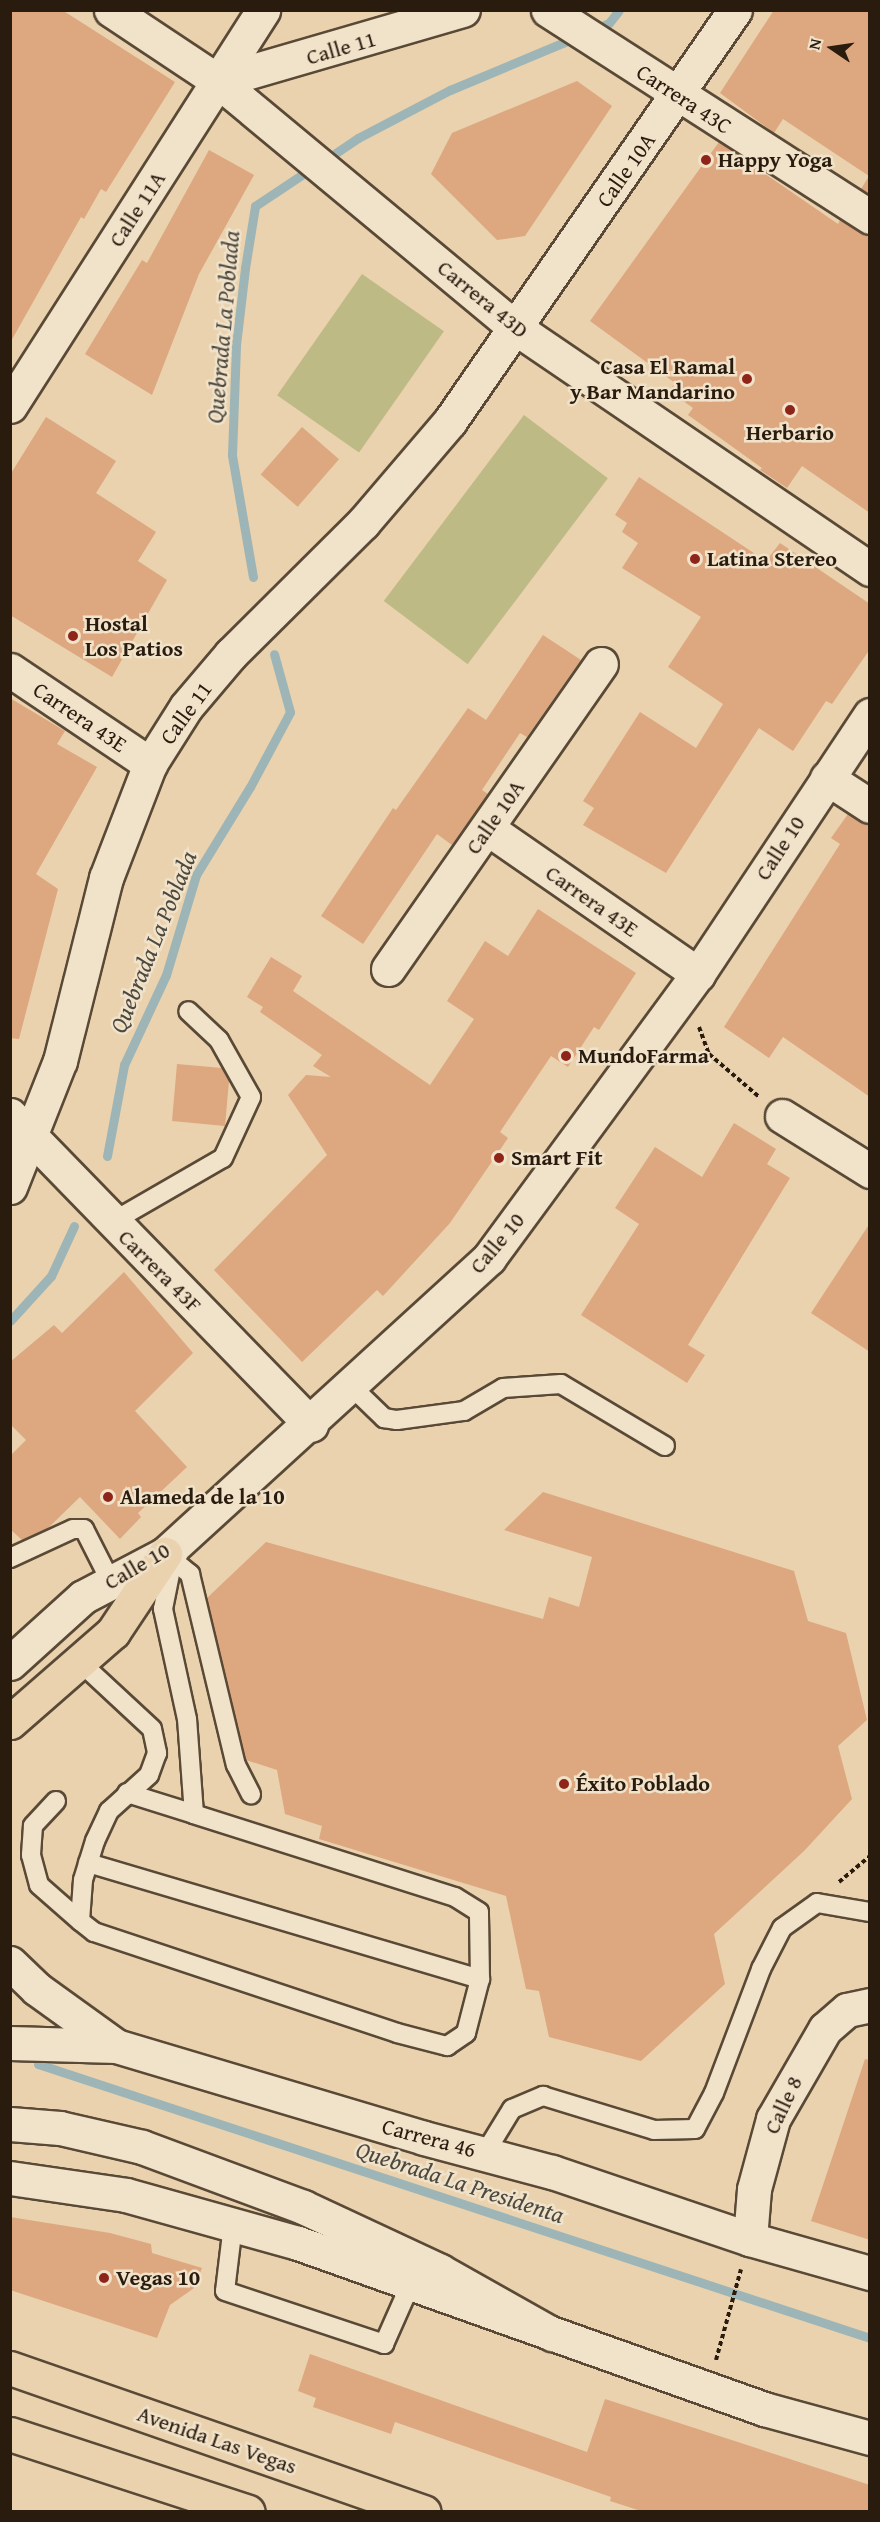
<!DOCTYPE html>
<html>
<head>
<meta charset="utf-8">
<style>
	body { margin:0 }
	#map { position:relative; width:880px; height:2522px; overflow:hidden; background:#e9d2ad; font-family:"Gentium Book Plus",serif }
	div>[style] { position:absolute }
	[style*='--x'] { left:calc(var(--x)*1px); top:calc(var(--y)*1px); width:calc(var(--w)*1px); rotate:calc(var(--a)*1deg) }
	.green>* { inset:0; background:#beba85; transform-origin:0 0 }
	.stream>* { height:9px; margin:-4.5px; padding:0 4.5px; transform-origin:4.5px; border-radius:4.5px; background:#9db5b6 }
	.building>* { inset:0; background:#dda780; transform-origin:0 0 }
	.path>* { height:4px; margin-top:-2px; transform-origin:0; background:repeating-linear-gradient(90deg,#291b0e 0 4.5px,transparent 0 7.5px) }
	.roads { filter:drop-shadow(2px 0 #594936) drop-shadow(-2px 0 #594936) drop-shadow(0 2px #594936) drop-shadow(0 -2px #594936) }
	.service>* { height:18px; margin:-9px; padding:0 9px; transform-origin:9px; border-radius:9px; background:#f1e2ca }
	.minor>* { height:33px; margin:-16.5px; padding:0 16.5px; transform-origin:16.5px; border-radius:16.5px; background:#f1e2ca }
	.tertiary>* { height:33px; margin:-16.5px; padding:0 16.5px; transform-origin:16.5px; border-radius:16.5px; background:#f1e2ca }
	.secondary>* { height:33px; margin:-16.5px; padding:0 16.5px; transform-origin:16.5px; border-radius:16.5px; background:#f1e2ca }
	.primary>* { height:33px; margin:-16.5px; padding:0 16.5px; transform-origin:16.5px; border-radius:16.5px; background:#e9d2ad }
	.dots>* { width:16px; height:16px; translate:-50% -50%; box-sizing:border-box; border:3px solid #f1e2ca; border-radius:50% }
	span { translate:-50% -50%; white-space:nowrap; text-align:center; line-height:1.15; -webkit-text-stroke:5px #f1e2ca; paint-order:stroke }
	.street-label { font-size:22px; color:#291b0e }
	.poi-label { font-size:22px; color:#291b0e; font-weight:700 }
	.left { translate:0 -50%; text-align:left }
	.right { translate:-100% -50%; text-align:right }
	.water-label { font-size:24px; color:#4c4940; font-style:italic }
	.frame { position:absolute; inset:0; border:12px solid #291b0e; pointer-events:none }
	.north { position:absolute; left:802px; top:18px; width:60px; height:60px; -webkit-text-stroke:4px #f1e2ca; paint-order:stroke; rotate:283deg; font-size:16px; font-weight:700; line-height:24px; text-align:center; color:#291b0e }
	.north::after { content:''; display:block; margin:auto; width:21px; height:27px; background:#291b0e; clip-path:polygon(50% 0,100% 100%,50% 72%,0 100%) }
</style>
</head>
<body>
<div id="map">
	<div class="green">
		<i style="left:362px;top:274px;width:100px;height:148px;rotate:35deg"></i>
		<i style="left:524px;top:415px;width:105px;height:233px;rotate:37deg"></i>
	</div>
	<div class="stream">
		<i style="--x:593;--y:30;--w:17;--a:-24"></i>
		<i style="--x:609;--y:23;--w:16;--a:-52"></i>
		<i style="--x:324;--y:161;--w:41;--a:-34.1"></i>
		<i style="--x:358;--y:138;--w:104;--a:-27.6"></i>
		<i style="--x:450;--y:90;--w:138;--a:-22.7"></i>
		<i style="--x:253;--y:577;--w:124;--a:-99.8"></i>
		<i style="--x:232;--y:455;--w:110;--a:-87.9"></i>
		<i style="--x:236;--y:345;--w:78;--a:-83.3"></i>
		<i style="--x:245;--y:268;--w:63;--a:-80.8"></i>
		<i style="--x:255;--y:206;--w:69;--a:-33.7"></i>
		<i style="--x:107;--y:1156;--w:93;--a:-79.4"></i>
		<i style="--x:124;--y:1065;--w:99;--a:-65"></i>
		<i style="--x:166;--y:975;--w:104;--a:-73.3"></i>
		<i style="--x:196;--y:875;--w:103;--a:-58.5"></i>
		<i style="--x:250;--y:787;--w:85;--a:-61.9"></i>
		<i style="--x:290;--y:712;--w:60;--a:-105.4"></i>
		<i style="--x:10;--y:1321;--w:61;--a:-47.7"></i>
		<i style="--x:51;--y:1276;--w:55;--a:-65.3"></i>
		<i style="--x:38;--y:2064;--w:876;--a:18.23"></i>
	</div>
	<div class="building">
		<i style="clip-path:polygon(10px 10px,62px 10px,175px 82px,106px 192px,101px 189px,84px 219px,81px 217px,10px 343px)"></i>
		<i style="clip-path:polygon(774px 10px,870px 10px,870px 194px,861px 189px,869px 176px,783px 119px,774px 133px,720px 93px)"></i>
		<i style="clip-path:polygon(577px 81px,612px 106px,525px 236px,497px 240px,431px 174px,452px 133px)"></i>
		<i style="clip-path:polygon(719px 142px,838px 224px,840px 220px,870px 236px,870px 513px,802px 466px,787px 488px,760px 470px,762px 468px,688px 415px,693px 408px,669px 391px,675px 383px,590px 321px)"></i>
		<i style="clip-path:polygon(209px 150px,254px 175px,199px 274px,152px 395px,85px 354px,142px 260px,147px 263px)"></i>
		<i style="clip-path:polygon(46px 417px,116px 461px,96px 493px,156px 532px,138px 561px,167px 580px,112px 677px,10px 615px,10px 475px)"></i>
		<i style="left:302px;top:427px;width:49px;height:63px;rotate:41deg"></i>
		<i style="clip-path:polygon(639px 477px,766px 561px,780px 543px,870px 604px,870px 649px,832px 704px,826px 701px,793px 751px,759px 728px,666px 873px,583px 825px,594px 808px,583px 801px,640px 712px,696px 748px,723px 704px,668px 667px,701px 617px,622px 568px,638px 543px,622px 532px,627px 523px,615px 515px)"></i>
		<i style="clip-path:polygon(543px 635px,581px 660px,527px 737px,520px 733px,482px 790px,488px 794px,452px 845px,437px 834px,363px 944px,321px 916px,393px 808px,396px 810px,468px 708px,486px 720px)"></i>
		<i style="clip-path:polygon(10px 698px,65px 731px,57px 744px,97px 767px,36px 874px,58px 889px,19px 1039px,10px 1038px)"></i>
		<i style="clip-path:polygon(848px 814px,870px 825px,870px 1097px,783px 1037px,769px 1058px,724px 1027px,840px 844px,831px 838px)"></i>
		<i style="clip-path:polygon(538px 909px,636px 973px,599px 1030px,594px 1027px,568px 1067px,551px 1056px,500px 1132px,508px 1138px,450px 1223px,383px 1296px,377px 1290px,302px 1362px,214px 1270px,327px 1155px,288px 1095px,306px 1075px,331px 1077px,313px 1066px,322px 1055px,260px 1012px,263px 1007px,247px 997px,271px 957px,302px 976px,293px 991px,430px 1085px,474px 1019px,447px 1001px,485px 941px,508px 956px)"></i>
		<i style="clip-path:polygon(177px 1064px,222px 1068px,229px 1081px,225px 1126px,172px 1121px)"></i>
		<i style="clip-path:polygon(734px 1123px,776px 1149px,767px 1164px,790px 1178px,688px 1345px,705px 1355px,687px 1383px,581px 1315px,639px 1224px,615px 1208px,655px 1147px,702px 1177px)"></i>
		<i style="clip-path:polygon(870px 1223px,870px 1352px,811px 1313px)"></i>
		<i style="clip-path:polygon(124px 1272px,193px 1353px,135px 1411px,187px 1467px,138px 1513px,141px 1517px,120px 1539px,80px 1497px,48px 1528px,22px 1540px,10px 1529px,10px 1456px,26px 1440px,10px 1424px,10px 1362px,54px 1325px,62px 1333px)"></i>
		<i style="clip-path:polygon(543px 1492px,794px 1571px,808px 1621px,846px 1633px,867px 1720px,838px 1746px,852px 1799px,804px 1851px,714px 1934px,725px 1984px,641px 2061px,549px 2037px,539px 1991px,526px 1989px,506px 1896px,319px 1839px,322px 1826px,285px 1814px,277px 1770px,246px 1760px,207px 1598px,266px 1542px,543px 1619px,549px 1597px,579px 1607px,592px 1557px,504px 1530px)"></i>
		<i style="clip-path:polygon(865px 2059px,870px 2060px,870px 2240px,811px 2221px)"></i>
		<i style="clip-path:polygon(10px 2217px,110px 2233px,151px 2244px,152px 2253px,202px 2268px,194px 2288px,170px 2305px,157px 2338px,10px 2290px)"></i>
		<i style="clip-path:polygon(310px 2354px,587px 2452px,605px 2399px,870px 2485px,870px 2511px,641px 2511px,610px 2501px,611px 2497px,395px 2422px,391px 2434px,313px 2407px,316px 2398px,298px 2391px)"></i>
	</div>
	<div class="path">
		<i style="--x:699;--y:1027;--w:29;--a:70"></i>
		<i style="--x:709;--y:1054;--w:65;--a:40.6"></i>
		<i style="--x:839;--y:1882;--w:40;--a:-40"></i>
		<i style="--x:716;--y:2360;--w:94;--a:-74.6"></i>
	</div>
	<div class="roads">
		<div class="service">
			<i style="--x:112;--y:1222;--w:128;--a:-30"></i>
			<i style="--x:223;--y:1158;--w:67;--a:-65.3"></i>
			<i style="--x:251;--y:1097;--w:65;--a:-119.3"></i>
			<i style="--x:219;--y:1040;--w:42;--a:-136.9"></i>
			<i style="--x:352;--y:1387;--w:45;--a:44.1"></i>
			<i style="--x:384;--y:1418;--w:13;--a:9"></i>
			<i style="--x:397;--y:1420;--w:68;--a:-7.7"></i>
			<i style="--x:464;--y:1411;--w:45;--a:-30.5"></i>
			<i style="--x:503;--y:1388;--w:58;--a:-3.9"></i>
			<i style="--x:561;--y:1384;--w:121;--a:30.8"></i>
			<i style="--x:10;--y:1558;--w:69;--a:-24.7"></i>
			<i style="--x:73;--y:1529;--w:11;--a:0"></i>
			<i style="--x:84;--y:1529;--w:59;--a:63"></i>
			<i style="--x:174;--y:1561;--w:21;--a:39"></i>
			<i style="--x:190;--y:1574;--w:196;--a:76.5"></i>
			<i style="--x:236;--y:1765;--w:33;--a:63"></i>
			<i style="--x:80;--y:1662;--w:98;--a:42.9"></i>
			<i style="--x:152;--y:1729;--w:25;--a:78"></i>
			<i style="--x:157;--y:1753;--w:23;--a:110"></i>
			<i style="--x:149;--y:1775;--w:54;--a:138"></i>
			<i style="--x:109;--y:1811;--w:33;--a:115"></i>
			<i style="--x:95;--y:1841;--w:41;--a:107.1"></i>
			<i style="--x:83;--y:1880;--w:41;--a:94.2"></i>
			<i style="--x:80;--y:1921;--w:18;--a:38"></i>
			<i style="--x:94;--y:1932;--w:319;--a:18.4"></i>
			<i style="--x:397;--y:2033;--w:52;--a:14.6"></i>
			<i style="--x:447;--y:2046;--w:23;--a:-34"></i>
			<i style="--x:466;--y:2033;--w:56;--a:-75.5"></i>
			<i style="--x:480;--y:1979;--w:67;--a:-90.9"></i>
			<i style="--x:479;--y:1912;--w:28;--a:-148"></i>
			<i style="--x:455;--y:1897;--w:274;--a:-162.4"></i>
			<i style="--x:194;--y:1814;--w:95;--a:-94.2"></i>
			<i style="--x:187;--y:1719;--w:113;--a:-102.3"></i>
			<i style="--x:163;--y:1609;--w:46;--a:-78.7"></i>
			<i style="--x:172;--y:1564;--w:11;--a:-56"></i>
			<i style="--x:127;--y:1793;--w:70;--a:17.4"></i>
			<i style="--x:56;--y:1801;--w:34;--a:133"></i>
			<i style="--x:33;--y:1826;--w:29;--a:94"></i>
			<i style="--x:31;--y:1855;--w:31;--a:75"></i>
			<i style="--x:39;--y:1885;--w:55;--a:41.3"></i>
			<i style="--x:88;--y:1863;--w:409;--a:16.5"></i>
			<i style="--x:485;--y:2153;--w:52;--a:-58.5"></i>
			<i style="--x:512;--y:2109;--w:34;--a:-23"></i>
			<i style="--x:543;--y:2096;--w:116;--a:17"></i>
			<i style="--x:654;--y:2130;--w:41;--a:-1.4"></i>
			<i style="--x:695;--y:2129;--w:41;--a:-62.2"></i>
			<i style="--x:714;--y:2093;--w:133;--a:-69.2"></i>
			<i style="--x:761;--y:1969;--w:46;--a:-62.9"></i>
			<i style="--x:782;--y:1928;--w:43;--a:-35.5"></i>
			<i style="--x:817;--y:1903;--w:54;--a:9.6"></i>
			<i style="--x:233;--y:2225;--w:66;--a:96.9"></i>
			<i style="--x:225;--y:2291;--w:168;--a:18.4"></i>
			<i style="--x:384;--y:2344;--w:67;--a:-66.1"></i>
		</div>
		<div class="minor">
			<i style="--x:111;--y:10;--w:128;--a:33.6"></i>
			<i style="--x:218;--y:81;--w:388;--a:39.7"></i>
			<i style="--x:517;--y:329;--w:427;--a:34.2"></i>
			<i style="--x:548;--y:10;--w:383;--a:32.7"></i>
			<i style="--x:218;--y:81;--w:255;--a:-16.2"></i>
			<i style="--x:10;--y:406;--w:470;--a:-57.4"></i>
			<i style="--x:10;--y:670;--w:169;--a:33.9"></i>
			<i style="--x:827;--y:778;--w:51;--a:33.1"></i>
			<i style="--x:487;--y:828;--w:257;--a:34.7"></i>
			<i style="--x:388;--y:969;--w:372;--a:-55.1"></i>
			<i style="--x:10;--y:1115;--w:432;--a:45.8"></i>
			<i style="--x:782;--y:1116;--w:104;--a:32"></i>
			<i style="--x:750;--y:2239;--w:50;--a:-85.4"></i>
			<i style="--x:754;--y:2189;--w:73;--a:-74.8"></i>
			<i style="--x:773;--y:2119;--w:104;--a:-60"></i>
			<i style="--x:825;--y:2029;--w:29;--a:-41"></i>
			<i style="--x:847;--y:2010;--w:24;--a:-12"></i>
		</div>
		<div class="tertiary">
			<i style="--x:10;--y:1963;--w:37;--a:44"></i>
			<i style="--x:37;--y:1989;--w:97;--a:35.8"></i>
			<i style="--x:116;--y:2046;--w:321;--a:16.6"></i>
			<i style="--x:424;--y:2138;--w:132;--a:14.9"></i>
			<i style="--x:552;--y:2172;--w:209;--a:18.7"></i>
			<i style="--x:750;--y:2239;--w:125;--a:15.8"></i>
			<i style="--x:10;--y:2043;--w:106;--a:1.6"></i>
			<i style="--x:10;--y:2178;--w:117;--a:8.3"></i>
			<i style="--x:126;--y:2195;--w:179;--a:15.6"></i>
			<i style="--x:298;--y:2243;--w:495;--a:19.6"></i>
			<i style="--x:764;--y:2409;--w:110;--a:15.3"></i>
		</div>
		<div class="secondary">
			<i style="--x:10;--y:1187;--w:136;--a:-68.4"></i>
			<i style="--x:60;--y:1061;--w:189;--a:-75.9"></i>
			<i style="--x:106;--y:878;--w:122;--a:-68.9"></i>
			<i style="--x:150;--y:764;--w:67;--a:-57.7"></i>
			<i style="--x:186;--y:707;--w:70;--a:-49.7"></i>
			<i style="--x:231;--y:654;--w:186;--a:-44.8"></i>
			<i style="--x:363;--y:523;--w:134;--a:-49.5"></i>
			<i style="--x:450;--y:421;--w:500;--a:-55.26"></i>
			<i style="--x:10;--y:1663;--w:98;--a:-42.1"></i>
			<i style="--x:83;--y:1597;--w:93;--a:-27.7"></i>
			<i style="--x:165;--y:1554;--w:439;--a:-42.4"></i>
			<i style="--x:489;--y:1258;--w:353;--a:-53.7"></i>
			<i style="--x:698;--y:974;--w:311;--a:-56.4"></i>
			<i style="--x:10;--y:2124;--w:50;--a:4.6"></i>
			<i style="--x:60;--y:2128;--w:84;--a:13"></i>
			<i style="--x:142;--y:2147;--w:172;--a:20.4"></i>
			<i style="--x:303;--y:2207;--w:151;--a:25"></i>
			<i style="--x:440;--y:2271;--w:129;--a:29.4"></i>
		</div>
		<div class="primary">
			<i style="--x:10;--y:1722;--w:137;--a:-41.1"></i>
			<i style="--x:113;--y:1632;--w:94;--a:-56.3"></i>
			<i style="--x:10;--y:2368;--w:438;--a:19.2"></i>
			<i style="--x:10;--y:2434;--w:250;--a:18.1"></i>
		</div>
	</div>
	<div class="dots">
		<i style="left:706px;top:160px;background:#8f2418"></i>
		<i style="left:747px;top:379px;background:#8f2418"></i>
		<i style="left:790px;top:410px;background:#8f2418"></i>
		<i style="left:695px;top:559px;background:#8f2418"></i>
		<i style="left:73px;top:636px;background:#8f2418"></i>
		<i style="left:566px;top:1056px;background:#8f2418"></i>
		<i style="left:499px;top:1158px;background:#8f2418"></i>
		<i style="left:108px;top:1497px;background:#8f2418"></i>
		<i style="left:564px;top:1784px;background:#8f2418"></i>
		<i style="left:104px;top:2278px;background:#8f2418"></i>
	</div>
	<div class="street-label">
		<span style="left:341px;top:48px;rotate:-16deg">Calle 11</span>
		<span style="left:684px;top:99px;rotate:33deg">Carrera 43C</span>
		<span style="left:626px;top:170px;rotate:-55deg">Calle 10A</span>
		<span style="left:137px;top:209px;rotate:-57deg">Calle 11A</span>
		<span style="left:483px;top:299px;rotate:39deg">Carrera 43D</span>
		<span style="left:186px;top:713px;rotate:-54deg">Calle 11</span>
		<span style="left:80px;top:717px;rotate:34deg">Carrera 43E</span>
		<span style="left:495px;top:817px;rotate:-55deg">Calle 10A</span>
		<span style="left:780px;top:848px;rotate:-57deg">Calle 10</span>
		<span style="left:592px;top:901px;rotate:35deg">Carrera 43E</span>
		<span style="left:497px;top:1243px;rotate:-50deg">Calle 10</span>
		<span style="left:160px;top:1271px;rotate:45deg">Carrera 43F</span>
		<span style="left:137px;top:1566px;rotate:-30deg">Calle 10</span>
		<span style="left:783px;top:2105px;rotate:-65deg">Calle 8</span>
		<span style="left:429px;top:2138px;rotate:15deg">Carrera 46</span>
		<span style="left:217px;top:2440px;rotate:19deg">Avenida Las Vegas</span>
	</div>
	<div class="poi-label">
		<span class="left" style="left:718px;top:160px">Happy Yoga</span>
		<span class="right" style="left:735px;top:379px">Casa El Ramal<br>y Bar Mandarino</span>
		<span style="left:790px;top:433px">Herbario</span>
		<span class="left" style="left:707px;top:559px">Latina Stereo</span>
		<span class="left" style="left:85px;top:636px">Hostal<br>Los Patios</span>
		<span class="left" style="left:578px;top:1056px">MundoFarma</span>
		<span class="left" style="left:511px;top:1158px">Smart Fit</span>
		<span class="left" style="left:120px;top:1497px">Alameda de la 10</span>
		<span class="left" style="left:576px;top:1784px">Éxito Poblado</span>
		<span class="left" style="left:116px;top:2278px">Vegas 10</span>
	</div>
	<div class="water-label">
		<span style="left:223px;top:327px;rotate:-85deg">Quebrada La Poblada</span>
		<span style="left:153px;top:942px;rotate:-68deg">Quebrada La Poblada</span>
		<span style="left:460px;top:2182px;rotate:18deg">Quebrada La Presidenta</span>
	</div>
	<div class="frame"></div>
	<div class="north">N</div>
</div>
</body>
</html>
